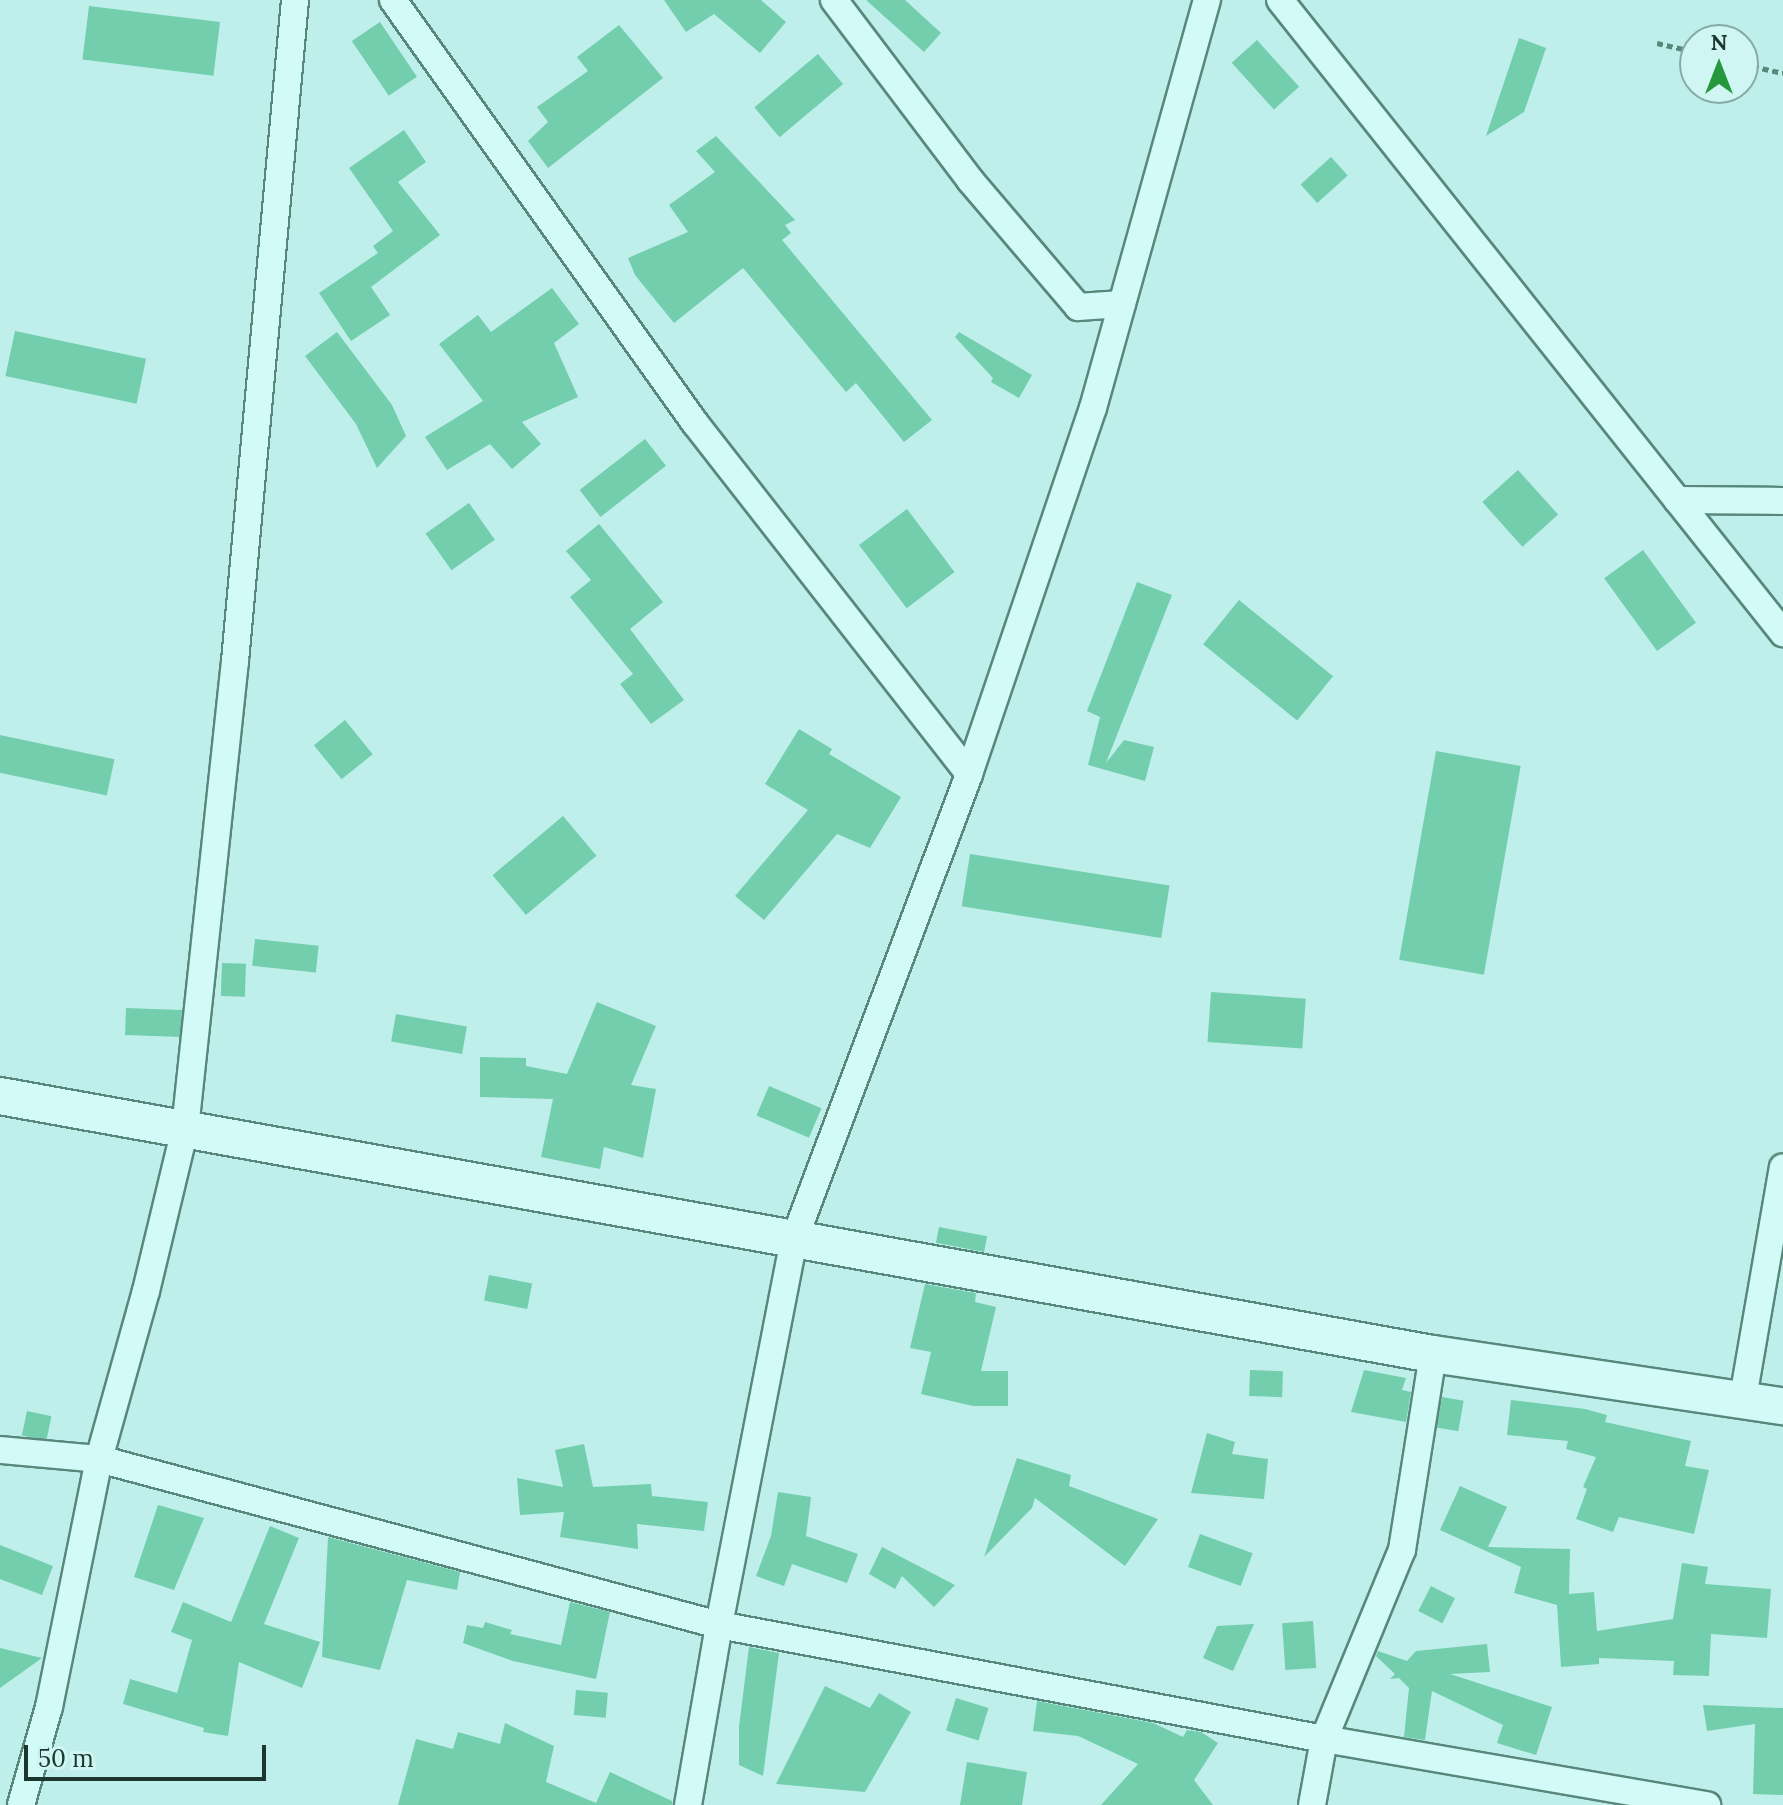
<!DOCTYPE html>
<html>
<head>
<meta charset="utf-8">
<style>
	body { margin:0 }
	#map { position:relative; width:1783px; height:1805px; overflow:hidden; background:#bfefeb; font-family:Lora,serif }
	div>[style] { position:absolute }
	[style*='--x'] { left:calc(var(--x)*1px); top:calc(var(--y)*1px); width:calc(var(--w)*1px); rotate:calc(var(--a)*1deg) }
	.building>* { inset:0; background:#73cead; transform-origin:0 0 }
	.path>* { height:5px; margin-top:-2.5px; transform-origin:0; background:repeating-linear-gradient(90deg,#57887b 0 6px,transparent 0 10px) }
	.roads { filter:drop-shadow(2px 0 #57887b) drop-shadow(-2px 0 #57887b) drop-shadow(0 2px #57887b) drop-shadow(0 -2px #57887b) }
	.minor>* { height:26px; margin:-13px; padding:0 13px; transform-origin:13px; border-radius:13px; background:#d2faf6 }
	.secondary>* { height:36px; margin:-18px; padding:0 18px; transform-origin:18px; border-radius:18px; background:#d2faf6 }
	span { translate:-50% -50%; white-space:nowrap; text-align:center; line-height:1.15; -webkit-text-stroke:6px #cff6f3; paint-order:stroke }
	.north { position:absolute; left:1679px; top:24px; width:80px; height:80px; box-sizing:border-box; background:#cff6f3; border:2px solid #87aaa5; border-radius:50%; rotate:0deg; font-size:22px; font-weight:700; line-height:32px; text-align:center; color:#1c372f }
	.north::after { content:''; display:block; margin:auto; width:28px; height:36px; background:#25983d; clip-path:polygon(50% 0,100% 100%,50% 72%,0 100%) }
	.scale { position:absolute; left:24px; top:1745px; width:242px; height:36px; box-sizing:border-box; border:4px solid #1c372f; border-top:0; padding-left:10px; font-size:24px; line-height:28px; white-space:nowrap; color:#1c372f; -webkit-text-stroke:6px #cff6f3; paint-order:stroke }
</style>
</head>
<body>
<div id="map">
	<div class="building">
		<i style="clip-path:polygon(664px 0,761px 0,786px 22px,760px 53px,714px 14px,686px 32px)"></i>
		<i style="clip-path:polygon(866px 0,905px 0,941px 33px,924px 52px)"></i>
		<i style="left:89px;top:6px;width:132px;height:54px;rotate:7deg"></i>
		<i style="left:380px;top:22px;width:66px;height:34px;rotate:56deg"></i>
		<i style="clip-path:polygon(619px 25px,663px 78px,548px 168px,528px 141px,548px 122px,537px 107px,588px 71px,577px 57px)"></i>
		<i style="clip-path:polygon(1519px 38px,1546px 48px,1524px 112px,1486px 136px)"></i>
		<i style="left:1257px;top:40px;width:63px;height:34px;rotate:48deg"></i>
		<i style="left:818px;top:54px;width:39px;height:83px;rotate:50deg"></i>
		<i style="clip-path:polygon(404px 130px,426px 162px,398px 182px,440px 235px,371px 287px,390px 315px,351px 341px,319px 293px,378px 253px,373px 246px,393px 231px,349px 168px)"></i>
		<i style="clip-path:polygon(716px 136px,795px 220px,785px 225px,791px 233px,782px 240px,932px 420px,904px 442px,856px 383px,846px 392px,743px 268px,674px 323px,635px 275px,628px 258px,688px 232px,669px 205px,715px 172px,696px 151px)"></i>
		<i style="left:1331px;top:157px;width:25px;height:41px;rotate:48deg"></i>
		<i style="clip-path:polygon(552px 288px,579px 324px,554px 343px,578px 397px,522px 422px,541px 444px,512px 469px,490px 444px,447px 470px,425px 437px,483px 401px,439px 344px,478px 315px,491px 332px)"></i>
		<i style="left:15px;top:331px;width:134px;height:46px;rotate:12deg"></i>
		<i style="clip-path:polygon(337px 332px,392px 405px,406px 436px,377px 468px,356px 424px,305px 356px)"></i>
		<i style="clip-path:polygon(959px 332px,1032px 375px,1019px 398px,991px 382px,993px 378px,955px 337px)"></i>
		<i style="left:645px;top:439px;width:34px;height:83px;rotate:52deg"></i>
		<i style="left:1518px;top:470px;width:60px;height:48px;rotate:48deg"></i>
		<i style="left:469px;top:503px;width:45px;height:53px;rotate:55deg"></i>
		<i style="left:907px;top:509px;width:79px;height:60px;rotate:53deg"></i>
		<i style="clip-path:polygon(599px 524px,663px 602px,630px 629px,684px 700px,651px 724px,620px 684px,633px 674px,570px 597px,591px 580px,566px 551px)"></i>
		<i style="left:1643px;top:550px;width:90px;height:48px;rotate:54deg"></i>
		<i style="clip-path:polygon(1137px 582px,1172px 595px,1106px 763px,1124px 740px,1154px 747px,1145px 781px,1088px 765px,1100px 717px,1087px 711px)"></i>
		<i style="left:1239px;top:600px;width:121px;height:57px;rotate:39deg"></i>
		<i style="left:345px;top:720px;width:44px;height:40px;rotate:51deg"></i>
		<i style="clip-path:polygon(799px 729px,832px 749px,829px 754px,901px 797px,870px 848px,837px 834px,764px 920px,735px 896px,808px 810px,765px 784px)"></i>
		<i style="left:0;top:735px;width:117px;height:37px;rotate:12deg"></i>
		<i style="left:1436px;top:751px;width:86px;height:212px;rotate:10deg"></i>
		<i style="left:563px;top:816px;width:52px;height:92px;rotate:50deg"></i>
		<i style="left:970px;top:854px;width:202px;height:53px;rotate:9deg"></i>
		<i style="left:255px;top:939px;width:64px;height:27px;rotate:6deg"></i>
		<i style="left:222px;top:963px;width:24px;height:33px;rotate:2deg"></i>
		<i style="left:1211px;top:992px;width:95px;height:50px;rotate:4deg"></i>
		<i style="clip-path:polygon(597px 1002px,656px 1026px,631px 1085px,656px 1089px,643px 1158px,604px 1147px,600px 1169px,541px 1157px,553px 1099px,480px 1097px,480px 1057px,526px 1058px,526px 1066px,567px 1074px)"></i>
		<i style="left:126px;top:1008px;width:56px;height:27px;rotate:2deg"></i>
		<i style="left:396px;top:1014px;width:72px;height:28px;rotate:10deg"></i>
		<i style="left:769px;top:1086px;width:57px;height:32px;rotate:23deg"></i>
		<i style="left:939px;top:1227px;width:49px;height:16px;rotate:11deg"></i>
		<i style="left:489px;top:1275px;width:44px;height:26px;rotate:11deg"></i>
		<i style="clip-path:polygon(925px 1284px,976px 1293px,975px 1302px,996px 1307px,981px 1371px,1008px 1371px,1008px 1406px,973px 1406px,921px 1394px,931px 1352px,910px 1348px)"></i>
		<i style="left:1250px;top:1370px;width:33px;height:26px;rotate:2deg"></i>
		<i style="clip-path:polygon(1364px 1370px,1406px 1378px,1402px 1390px,1411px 1392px,1406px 1422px,1351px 1412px)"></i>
		<i style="left:1442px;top:1397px;width:22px;height:31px;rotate:10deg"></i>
		<i style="clip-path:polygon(1511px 1400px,1585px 1409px,1607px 1415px,1605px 1422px,1691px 1441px,1685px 1466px,1709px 1470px,1694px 1534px,1619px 1517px,1613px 1532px,1576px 1519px,1587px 1489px,1583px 1487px,1596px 1457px,1566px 1449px,1568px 1441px,1507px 1435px)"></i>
		<i style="left:27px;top:1411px;width:25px;height:25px;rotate:12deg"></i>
		<i style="clip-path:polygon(1207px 1433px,1235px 1442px,1232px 1454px,1268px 1459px,1264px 1499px,1191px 1493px)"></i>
		<i style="clip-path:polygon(584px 1444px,593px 1487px,651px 1484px,652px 1496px,708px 1502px,704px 1531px,637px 1524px,638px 1549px,560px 1537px,564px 1512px,520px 1515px,517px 1478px,563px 1487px,555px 1450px)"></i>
		<i style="clip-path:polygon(1017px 1458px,1071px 1475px,1069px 1486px,1158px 1519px,1125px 1566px,1035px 1498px,1032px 1508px,984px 1557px)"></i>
		<i style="clip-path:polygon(1460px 1486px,1507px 1507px,1488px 1547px,1570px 1549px,1569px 1594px,1594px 1592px,1597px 1631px,1673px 1619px,1682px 1563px,1708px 1567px,1705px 1584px,1771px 1589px,1767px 1638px,1711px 1634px,1709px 1676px,1673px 1675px,1674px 1661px,1599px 1658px,1599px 1664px,1561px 1667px,1557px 1605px,1514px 1593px,1521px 1567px,1440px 1530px)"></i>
		<i style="clip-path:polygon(778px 1492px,811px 1497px,806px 1536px,858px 1554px,847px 1583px,792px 1564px,784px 1586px,756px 1576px,771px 1536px)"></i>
		<i style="clip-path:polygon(158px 1505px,204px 1518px,174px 1590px,134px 1577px)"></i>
		<i style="clip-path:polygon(270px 1526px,299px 1538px,264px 1624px,320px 1642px,302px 1688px,239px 1662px,228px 1736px,203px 1732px,204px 1728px,123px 1704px,130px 1679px,177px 1693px,192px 1640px,171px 1632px,183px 1602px,231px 1622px)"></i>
		<i style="left:1200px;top:1534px;width:56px;height:35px;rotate:20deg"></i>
		<i style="clip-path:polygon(328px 1537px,460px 1572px,457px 1590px,407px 1580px,380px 1670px,322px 1657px)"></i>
		<i style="clip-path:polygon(0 1545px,53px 1566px,42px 1595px,0 1579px)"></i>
		<i style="clip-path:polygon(882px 1547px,955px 1585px,934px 1607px,902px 1576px,895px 1589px,869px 1574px)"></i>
		<i style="left:1431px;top:1586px;width:27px;height:28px;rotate:27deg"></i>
		<i style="clip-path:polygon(570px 1602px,610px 1612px,596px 1679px,513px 1661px,463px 1643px,467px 1625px,483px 1628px,485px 1622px,512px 1630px,510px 1634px,561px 1645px)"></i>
		<i style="left:1313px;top:1621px;width:47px;height:31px;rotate:86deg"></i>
		<i style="clip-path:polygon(1254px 1624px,1233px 1671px,1203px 1658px,1217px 1626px)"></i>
		<i style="clip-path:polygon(1487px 1644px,1490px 1672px,1450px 1674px,1552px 1707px,1536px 1755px,1497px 1743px,1503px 1725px,1432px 1691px,1425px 1740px,1404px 1737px,1409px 1688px,1399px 1678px,1390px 1679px,1395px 1674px,1376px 1656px,1378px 1651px,1407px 1661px,1416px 1651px)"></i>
		<i style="clip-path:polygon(749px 1647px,779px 1653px,763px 1776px,739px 1765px,739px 1727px)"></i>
		<i style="clip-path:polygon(0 1648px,42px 1658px,0 1688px)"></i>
		<i style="clip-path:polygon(825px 1686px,870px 1708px,879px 1693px,911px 1712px,865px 1792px,776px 1784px)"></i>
		<i style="left:576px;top:1690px;width:32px;height:25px;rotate:5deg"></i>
		<i style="left:956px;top:1698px;width:34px;height:34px;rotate:17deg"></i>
		<i style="clip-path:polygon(1037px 1701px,1153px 1723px,1183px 1737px,1187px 1730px,1201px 1732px,1218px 1743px,1194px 1780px,1213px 1805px,1101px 1805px,1138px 1764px,1078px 1736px,1033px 1731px)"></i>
		<i style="clip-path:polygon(1703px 1705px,1783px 1708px,1783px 1795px,1753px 1794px,1755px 1724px,1707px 1731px)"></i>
		<i style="clip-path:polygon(505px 1723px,554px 1746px,546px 1782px,596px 1803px,610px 1772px,672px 1801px,672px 1805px,398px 1805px,416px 1739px,453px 1749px,458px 1732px,500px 1744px)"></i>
		<i style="clip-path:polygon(967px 1762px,1027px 1772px,1022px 1805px,960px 1805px)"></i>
	</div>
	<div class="path">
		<i style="--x:1657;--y:43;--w:39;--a:13"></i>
		<i style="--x:1743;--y:64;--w:41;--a:12.7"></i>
	</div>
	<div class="roads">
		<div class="minor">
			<i style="--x:393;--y:0;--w:520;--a:54.48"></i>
			<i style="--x:695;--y:423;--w:445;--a:52"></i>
			<i style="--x:834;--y:0;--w:226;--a:52.9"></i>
			<i style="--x:970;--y:180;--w:167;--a:49.6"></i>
			<i style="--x:1078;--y:307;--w:44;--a:-3.9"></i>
			<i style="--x:1280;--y:0;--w:809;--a:51.53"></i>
			<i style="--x:1677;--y:500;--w:106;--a:0.5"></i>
			<i style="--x:1743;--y:1398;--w:234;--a:-80.2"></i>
			<i style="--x:0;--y:1450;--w:99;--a:5.2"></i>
			<i style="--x:99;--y:1459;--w:642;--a:14.99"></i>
			<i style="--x:719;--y:1625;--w:616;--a:10.67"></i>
			<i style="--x:1324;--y:1739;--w:389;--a:9.8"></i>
			<i style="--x:21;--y:1805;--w:102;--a:-74.1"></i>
			<i style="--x:49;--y:1707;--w:253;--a:-78.6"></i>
			<i style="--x:99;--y:1459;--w:174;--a:-74.4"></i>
			<i style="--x:146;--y:1291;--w:167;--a:-76.5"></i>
			<i style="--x:185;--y:1129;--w:471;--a:-83.9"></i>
			<i style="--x:235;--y:661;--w:664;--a:-84.81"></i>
			<i style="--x:688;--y:1805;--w:183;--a:-80.2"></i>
			<i style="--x:719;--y:1625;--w:392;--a:-79"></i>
			<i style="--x:794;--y:1240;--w:498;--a:-69.4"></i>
			<i style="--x:969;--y:774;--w:386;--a:-71.3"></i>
			<i style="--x:1093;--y:408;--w:424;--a:-74.4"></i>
			<i style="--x:1312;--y:1805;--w:67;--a:-79.7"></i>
			<i style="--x:1324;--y:1739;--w:204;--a:-67.6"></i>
			<i style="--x:1402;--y:1550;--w:198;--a:-81"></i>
		</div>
		<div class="secondary">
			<i style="--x:0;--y:1096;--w:1456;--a:10.21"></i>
			<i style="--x:1433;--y:1354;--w:354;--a:8.5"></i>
		</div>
	</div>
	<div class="north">N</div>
	<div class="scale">50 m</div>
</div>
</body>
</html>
